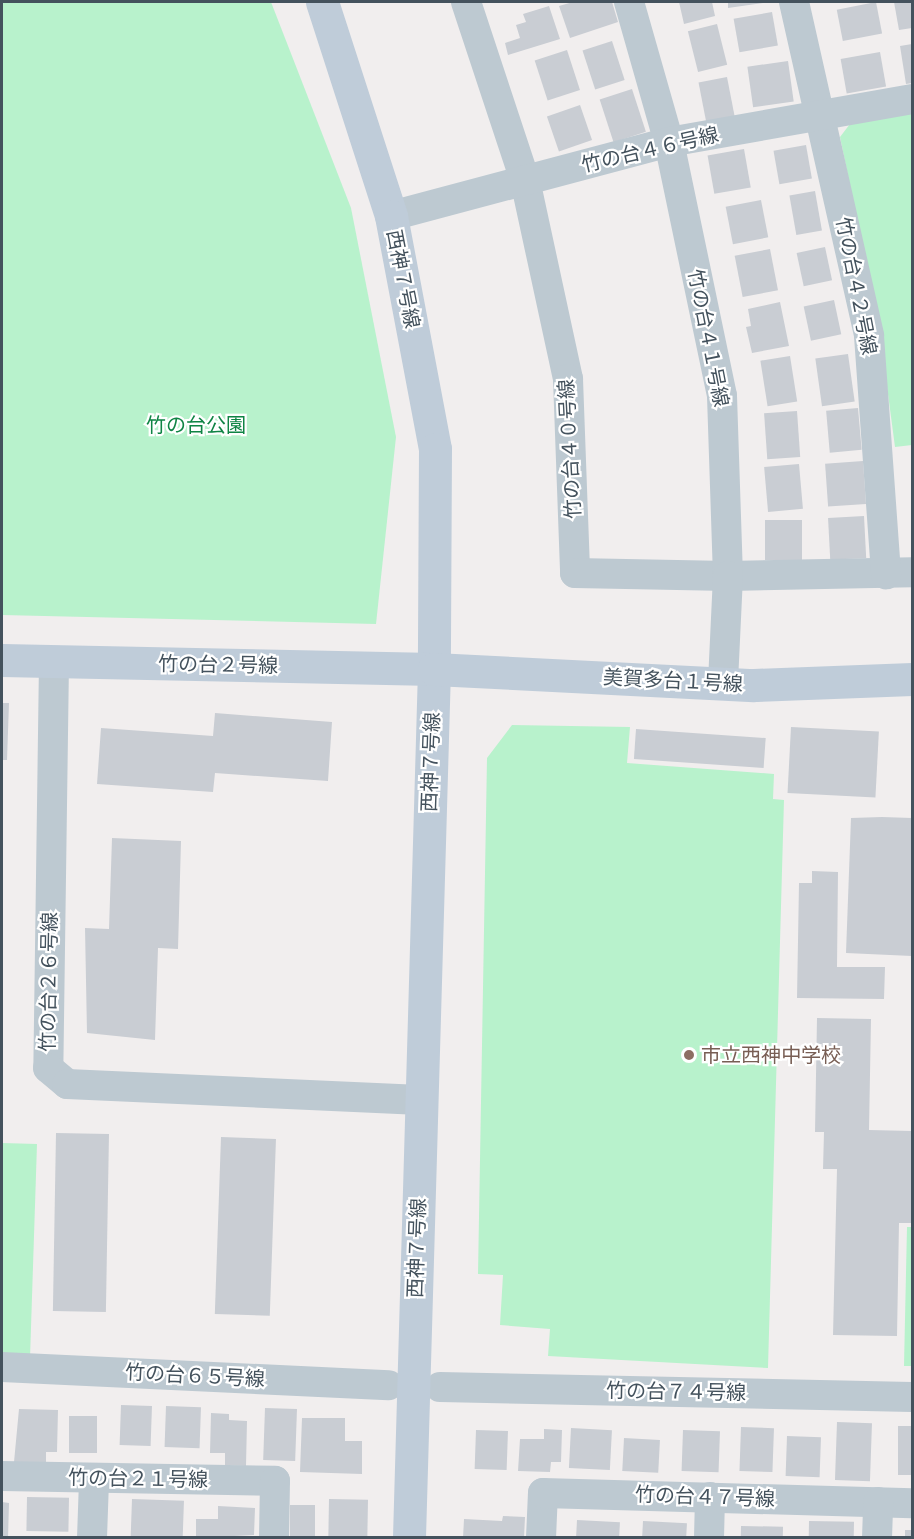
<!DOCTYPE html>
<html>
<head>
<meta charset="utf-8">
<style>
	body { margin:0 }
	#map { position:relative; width:914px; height:1539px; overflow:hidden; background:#f1eeee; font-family:Helvetica,"Noto Sans JP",sans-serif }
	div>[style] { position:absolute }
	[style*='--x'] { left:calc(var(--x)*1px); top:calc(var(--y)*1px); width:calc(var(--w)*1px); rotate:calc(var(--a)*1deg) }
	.green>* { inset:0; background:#b8f2cc }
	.building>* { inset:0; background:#c9cdd3; transform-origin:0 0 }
	.street>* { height:30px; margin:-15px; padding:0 15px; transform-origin:15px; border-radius:15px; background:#bdc9d1 }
	.secondary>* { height:33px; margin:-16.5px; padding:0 16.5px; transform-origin:16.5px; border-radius:16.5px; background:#bfccd9 }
	.dots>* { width:16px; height:16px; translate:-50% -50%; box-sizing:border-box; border:3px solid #fff; border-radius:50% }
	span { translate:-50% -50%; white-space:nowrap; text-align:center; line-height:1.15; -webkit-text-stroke:4.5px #fff; paint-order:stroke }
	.street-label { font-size:20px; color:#44525d }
	.park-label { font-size:20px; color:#0f8444 }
	.education-label { font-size:20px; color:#785e54 }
	.left { translate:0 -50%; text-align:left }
	.frame { position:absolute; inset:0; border:3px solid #44525d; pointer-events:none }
</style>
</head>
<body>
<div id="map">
	<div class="green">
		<i style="clip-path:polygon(2px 2px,271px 2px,351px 208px,396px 437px,376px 624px,2px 615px)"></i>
		<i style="clip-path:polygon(912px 109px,912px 445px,895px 447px,879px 326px,840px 137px,853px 120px)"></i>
		<i style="clip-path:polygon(512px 725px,630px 727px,627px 763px,774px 774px,773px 799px,784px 800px,768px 1368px,548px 1356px,550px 1329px,500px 1325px,503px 1275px,478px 1274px,487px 758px)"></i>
		<i style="clip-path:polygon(2px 1143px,37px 1144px,30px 1358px,2px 1356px)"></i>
		<i style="clip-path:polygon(907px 1227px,912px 1227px,912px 1366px,904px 1366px)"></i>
	</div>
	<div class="building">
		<i style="clip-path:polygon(573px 2px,612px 2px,618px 22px,570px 38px,559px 6px)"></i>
		<i style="clip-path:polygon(679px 2px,712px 2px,715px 16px,684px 24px)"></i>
		<i style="clip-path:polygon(728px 2px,763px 2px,763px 3px,728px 8px)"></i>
		<i style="left:876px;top:2px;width:32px;height:40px;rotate:79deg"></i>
		<i style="clip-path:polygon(894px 2px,912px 2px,912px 28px,899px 30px)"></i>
		<i style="clip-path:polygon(549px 6px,560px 39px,508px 55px,505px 43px,520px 38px,516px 25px,526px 22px,523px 14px)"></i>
		<i style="left:772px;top:12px;width:34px;height:39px;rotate:80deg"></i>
		<i style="left:717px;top:24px;width:42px;height:30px;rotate:76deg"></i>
		<i style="left:612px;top:41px;width:41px;height:31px;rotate:72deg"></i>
		<i style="clip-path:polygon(912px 44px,912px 83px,906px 84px,900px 46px)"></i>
		<i style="left:567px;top:50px;width:42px;height:34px;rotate:72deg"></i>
		<i style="left:880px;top:52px;width:35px;height:40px;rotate:80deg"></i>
		<i style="left:788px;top:61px;width:41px;height:41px;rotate:82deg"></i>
		<i style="left:727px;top:77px;width:41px;height:29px;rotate:79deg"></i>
		<i style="left:632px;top:89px;width:45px;height:34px;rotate:72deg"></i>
		<i style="left:580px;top:105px;width:37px;height:35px;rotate:71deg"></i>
		<i style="left:806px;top:145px;width:34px;height:33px;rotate:80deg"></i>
		<i style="left:744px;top:149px;width:39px;height:37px;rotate:80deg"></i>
		<i style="left:815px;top:191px;width:40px;height:26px;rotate:80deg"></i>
		<i style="left:761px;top:200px;width:38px;height:36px;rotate:79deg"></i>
		<i style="left:825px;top:247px;width:34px;height:29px;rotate:78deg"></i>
		<i style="left:770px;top:249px;width:42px;height:36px;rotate:79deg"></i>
		<i style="left:834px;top:300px;width:35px;height:31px;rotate:78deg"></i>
		<i style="clip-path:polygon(780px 302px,789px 346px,752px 353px,746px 327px,751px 326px,748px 309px)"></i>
		<i style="left:848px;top:354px;width:48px;height:33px;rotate:82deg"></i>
		<i style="left:790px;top:356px;width:46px;height:30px;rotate:81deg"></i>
		<i style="left:858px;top:408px;width:42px;height:32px;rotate:85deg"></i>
		<i style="left:797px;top:411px;width:46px;height:33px;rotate:86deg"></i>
		<i style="left:863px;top:461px;width:43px;height:38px;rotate:86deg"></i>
		<i style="left:799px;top:464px;width:45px;height:35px;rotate:85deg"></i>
		<i style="left:864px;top:516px;width:42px;height:36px;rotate:87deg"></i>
		<i style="left:765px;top:520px;width:37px;height:40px"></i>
		<i style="clip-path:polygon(2px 703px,9px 703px,7px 760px,2px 760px)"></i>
		<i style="clip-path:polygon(215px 713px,332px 722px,328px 781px,215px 773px,213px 792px,97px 784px,101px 728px,213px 736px)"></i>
		<i style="left:791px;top:727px;width:88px;height:66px;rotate:3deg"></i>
		<i style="left:636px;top:729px;width:130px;height:30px;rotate:4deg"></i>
		<i style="clip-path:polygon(882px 817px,912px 818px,912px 956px,846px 953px,851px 818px)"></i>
		<i style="clip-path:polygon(112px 838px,181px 841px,178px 949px,158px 948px,155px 1040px,87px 1033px,85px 928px,109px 929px)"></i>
		<i style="clip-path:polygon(812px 871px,838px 872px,837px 967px,885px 967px,884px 999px,797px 998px,799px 883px,812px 883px)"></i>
		<i style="clip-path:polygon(817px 1018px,871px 1019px,869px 1130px,912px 1131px,912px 1223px,899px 1223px,897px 1336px,833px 1335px,837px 1169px,823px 1169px,824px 1132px,815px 1132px)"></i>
		<i style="left:56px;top:1133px;width:53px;height:178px;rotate:1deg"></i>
		<i style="left:221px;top:1137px;width:55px;height:177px;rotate:2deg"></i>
		<i style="left:121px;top:1405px;width:31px;height:40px;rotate:2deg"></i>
		<i style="left:166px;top:1406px;width:35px;height:41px;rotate:2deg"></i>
		<i style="left:265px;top:1408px;width:32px;height:52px;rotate:2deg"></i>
		<i style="clip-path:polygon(19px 1409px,58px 1410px,57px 1452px,46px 1452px,46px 1463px,14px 1462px)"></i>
		<i style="clip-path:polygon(211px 1413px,229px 1414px,229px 1420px,247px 1421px,246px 1466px,225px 1465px,225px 1453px,210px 1453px)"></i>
		<i style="left:69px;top:1416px;width:28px;height:37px"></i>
		<i style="clip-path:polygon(302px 1418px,345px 1418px,345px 1441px,362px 1441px,362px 1474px,300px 1472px)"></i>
		<i style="left:837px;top:1422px;width:35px;height:58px;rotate:2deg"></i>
		<i style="left:898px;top:1426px;width:14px;height:49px"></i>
		<i style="left:741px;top:1427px;width:33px;height:44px;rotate:2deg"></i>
		<i style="left:571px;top:1428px;width:41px;height:40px;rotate:3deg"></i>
		<i style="clip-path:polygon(544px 1429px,562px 1430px,561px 1462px,551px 1462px,550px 1472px,518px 1471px,520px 1439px,544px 1439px)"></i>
		<i style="left:476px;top:1430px;width:32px;height:39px;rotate:2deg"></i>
		<i style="left:683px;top:1430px;width:37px;height:41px;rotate:2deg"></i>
		<i style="left:787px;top:1436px;width:34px;height:40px;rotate:2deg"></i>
		<i style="left:624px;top:1438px;width:36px;height:33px;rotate:3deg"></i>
		<i style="left:27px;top:1497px;width:42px;height:34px;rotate:1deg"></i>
		<i style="left:132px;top:1499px;width:52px;height:39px;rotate:2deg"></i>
		<i style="left:329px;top:1499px;width:39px;height:39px;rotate:1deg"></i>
		<i style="clip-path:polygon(2px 1502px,9px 1503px,8px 1538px,2px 1538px)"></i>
		<i style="left:290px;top:1505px;width:25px;height:33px"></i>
		<i style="clip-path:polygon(218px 1506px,255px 1508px,254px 1535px,196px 1538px,196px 1519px,218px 1519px)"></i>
		<i style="clip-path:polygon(503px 1516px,525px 1517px,524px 1538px,463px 1538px,464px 1519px,502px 1521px)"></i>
		<i style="left:577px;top:1520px;width:43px;height:18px;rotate:3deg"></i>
		<i style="left:643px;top:1521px;width:44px;height:17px;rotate:3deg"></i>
		<i style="left:809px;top:1521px;width:45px;height:17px;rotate:1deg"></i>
		<i style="left:741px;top:1526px;width:42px;height:12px;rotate:1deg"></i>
		<i style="left:905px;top:1530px;width:7px;height:8px"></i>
	</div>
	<div class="street">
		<i style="--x:466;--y:2;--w:188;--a:71.7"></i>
		<i style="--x:525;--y:180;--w:204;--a:77.8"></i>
		<i style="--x:568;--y:379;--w:194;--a:87.9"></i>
		<i style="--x:575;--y:573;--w:153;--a:1.1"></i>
		<i style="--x:728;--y:576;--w:184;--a:-1.2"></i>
		<i style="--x:629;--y:2;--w:146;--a:74.1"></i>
		<i style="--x:669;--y:142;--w:259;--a:78.2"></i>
		<i style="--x:722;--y:396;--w:180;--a:88.1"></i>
		<i style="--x:728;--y:576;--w:107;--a:92.7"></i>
		<i style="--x:794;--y:2;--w:342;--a:77.3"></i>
		<i style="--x:869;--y:336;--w:239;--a:85.9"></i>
		<i style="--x:391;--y:216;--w:288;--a:-14.9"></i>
		<i style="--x:669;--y:142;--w:247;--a:-10"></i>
		<i style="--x:54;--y:662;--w:406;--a:90.8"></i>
		<i style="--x:48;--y:1068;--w:25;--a:40"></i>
		<i style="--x:67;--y:1084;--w:354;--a:2.6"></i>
		<i style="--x:2;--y:1367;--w:387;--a:2.7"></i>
		<i style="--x:440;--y:1387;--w:472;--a:1.2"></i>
		<i style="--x:2;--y:1476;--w:273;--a:1"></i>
		<i style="--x:275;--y:1481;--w:57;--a:91"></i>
		<i style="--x:92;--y:1538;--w:58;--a:-88"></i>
		<i style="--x:541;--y:1538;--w:45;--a:-87.5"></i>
		<i style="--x:543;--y:1493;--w:369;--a:1.6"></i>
		<i style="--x:709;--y:1538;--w:41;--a:-88.6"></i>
		<i style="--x:877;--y:1538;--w:36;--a:-88"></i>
	</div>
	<div class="secondary">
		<i style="--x:322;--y:2;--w:225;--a:72.1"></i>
		<i style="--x:391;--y:216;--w:237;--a:79.3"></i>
		<i style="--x:435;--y:449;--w:220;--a:90.3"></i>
		<i style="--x:434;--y:669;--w:869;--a:91.65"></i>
		<i style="--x:2;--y:660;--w:432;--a:1.2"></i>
		<i style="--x:434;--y:669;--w:320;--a:2.9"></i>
		<i style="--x:754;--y:685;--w:158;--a:-2.2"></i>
	</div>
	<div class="dots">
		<i style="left:689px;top:1055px;background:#8d6e63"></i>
	</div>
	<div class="street-label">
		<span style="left:650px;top:150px;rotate:-13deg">竹の台４６号線</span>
		<span style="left:403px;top:279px;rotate:79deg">西神７号線</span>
		<span style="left:856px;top:286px;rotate:79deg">竹の台４２号線</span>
		<span style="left:708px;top:338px;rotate:79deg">竹の台４１号線</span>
		<span style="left:570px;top:449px;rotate:-93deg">竹の台４０号線</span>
		<span style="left:218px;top:665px;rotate:1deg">竹の台２号線</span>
		<span style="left:673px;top:681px;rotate:3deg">美賀多台１号線</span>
		<span style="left:431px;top:762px;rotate:-88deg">西神７号線</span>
		<span style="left:49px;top:982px;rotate:-89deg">竹の台２６号線</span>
		<span style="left:417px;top:1248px;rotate:-88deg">西神７号線</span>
		<span style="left:195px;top:1376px;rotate:3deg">竹の台６５号線</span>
		<span style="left:676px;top:1392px;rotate:1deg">竹の台７４号線</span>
		<span style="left:138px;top:1479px;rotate:1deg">竹の台２１号線</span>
		<span style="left:705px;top:1497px;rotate:2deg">竹の台４７号線</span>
	</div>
	<div class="park-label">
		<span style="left:196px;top:425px">竹の台公園</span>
	</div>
	<div class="education-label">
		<span class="left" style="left:701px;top:1055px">市立西神中学校</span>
	</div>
	<div class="frame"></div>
</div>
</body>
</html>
